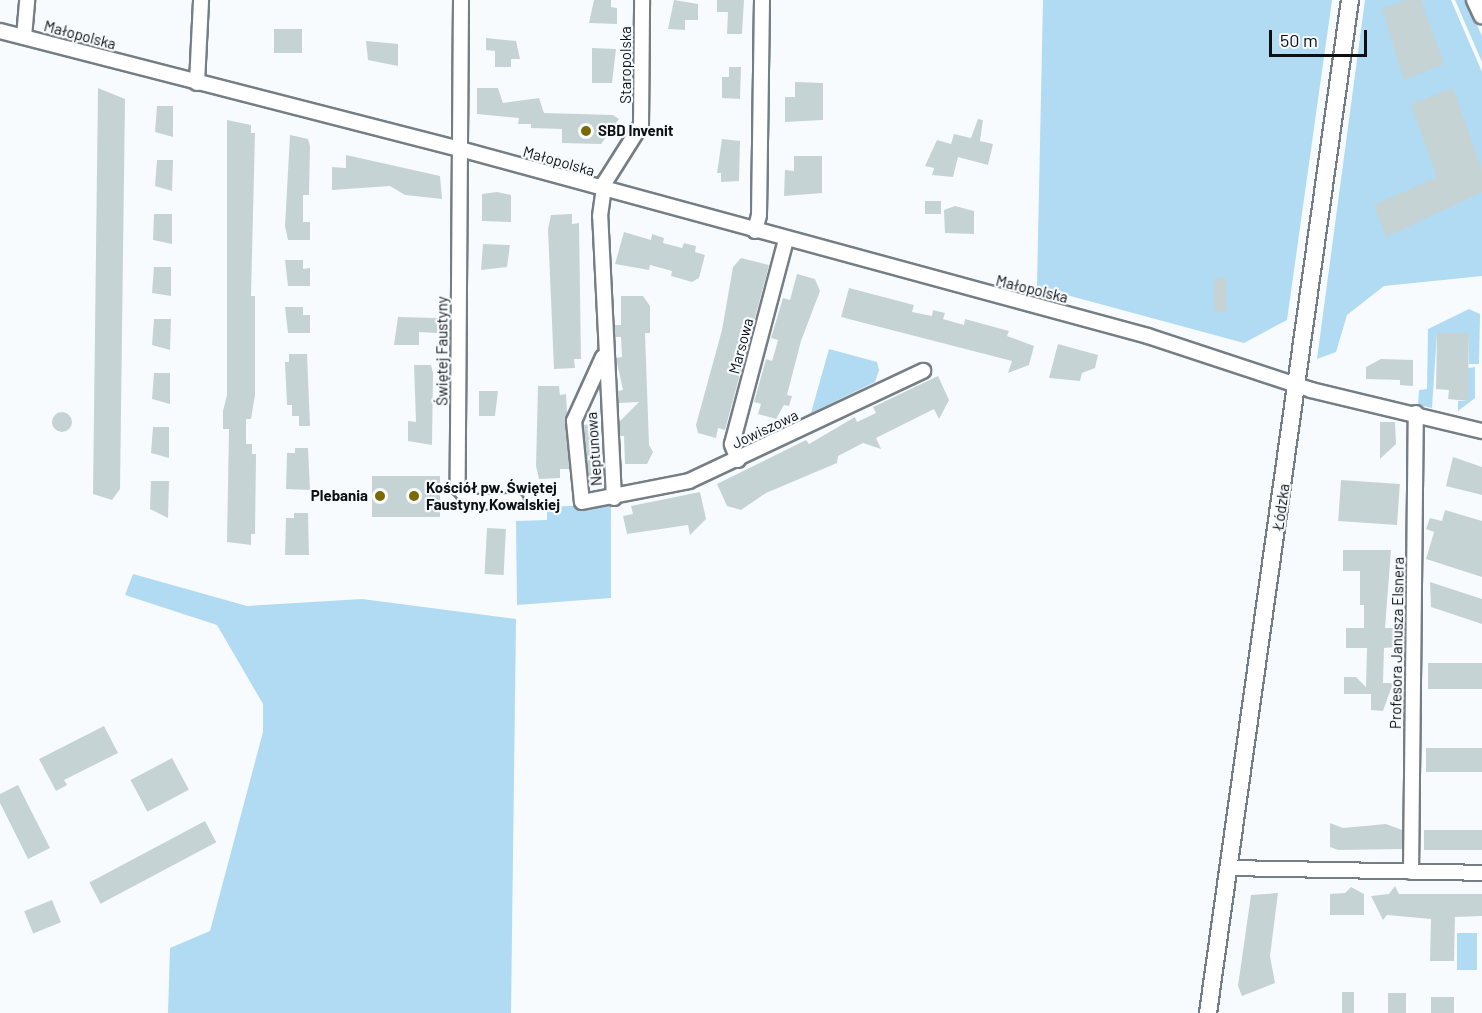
<!DOCTYPE html>
<html>
<head>
<meta charset="utf-8">
<style>
	body { margin:0 }
	#map { position:relative; width:1482px; height:1013px; overflow:hidden; background:#f7fbfe; font-family:Barlow,sans-serif }
	div>[style] { position:absolute }
	[style*='--x'] { left:calc(var(--x)*1px); top:calc(var(--y)*1px); width:calc(var(--w)*1px); rotate:calc(var(--a)*1deg) }
	.green>* { inset:0; background:#b0dbf3; transform-origin:0 0 }
	.building>* { inset:0; background:#c6d3d5; transform-origin:0 0 }
	.round { border-radius:50% }
	.roads { filter:drop-shadow(2px 0 #757e84) drop-shadow(-2px 0 #757e84) drop-shadow(0 2px #757e84) drop-shadow(0 -2px #757e84) }
	.minor>* { height:14px; margin:-7px; padding:0 7px; transform-origin:7px; border-radius:7px; background:#fff }
	.tertiary>* { height:16px; margin:-8px; padding:0 8px; transform-origin:8px; border-radius:8px; background:#fff }
	.dots>* { width:16px; height:16px; translate:-50% -50%; box-sizing:border-box; border:3px solid #f7fbfe; border-radius:50% }
	span { translate:-50% -50%; white-space:nowrap; text-align:center; line-height:1.15; -webkit-text-stroke:4.5px #f7fbfe; paint-order:stroke }
	.street-label { font-size:15px; color:#0c1012 }
	.poi-label { font-size:15px; color:#0c1012; font-weight:700 }
	.left { translate:0 -50%; text-align:left }
	.right { translate:-100% -50%; text-align:right }
	.scale { position:absolute; left:1269px; top:30px; width:98px; height:27px; box-sizing:border-box; border:3px solid #0c1012; border-top:0; padding-left:8px; font-size:18px; line-height:21px; white-space:nowrap; color:#0c1012; -webkit-text-stroke:4px #f7fbfe; paint-order:stroke }
</style>
</head>
<body>
<div id="map">
	<div class="green">
		<i style="clip-path:polygon(1043px 0,1332px 0,1287px 320px,1244px 343px,1037px 287px)"></i>
		<i style="clip-path:polygon(1365px 0,1451px 0,1482px 72px,1482px 276px,1384px 286px,1347px 315px,1336px 352px,1317px 359px)"></i>
		<i style="clip-path:polygon(1455px 0,1466px 0,1482px 36px,1482px 62px)"></i>
		<i style="clip-path:polygon(1469px 309px,1480px 314px,1479px 364px,1469px 364px,1469px 334px,1437px 333px,1432px 408px,1418px 405px,1419px 390px,1427px 389px,1428px 329px)"></i>
		<i style="clip-path:polygon(829px 349px,877px 362px,879px 370px,875px 382px,811px 413px)"></i>
		<i style="clip-path:polygon(1475px 367px,1475px 398px,1458px 411px,1458px 401px,1468px 401px,1468px 368px)"></i>
		<i style="clip-path:polygon(611px 504px,611px 598px,517px 605px,516px 521px,547px 520px,547px 507px)"></i>
		<i style="clip-path:polygon(133px 574px,247px 606px,362px 599px,516px 619px,511px 1013px,168px 1013px,170px 948px,210px 931px,263px 732px,263px 704px,217px 625px,125px 595px)"></i>
		<i style="left:1457px;top:933px;width:20px;height:37px"></i>
	</div>
	<div class="building">
		<i style="clip-path:polygon(594px 0,611px 0,611px 7px,617px 8px,617px 24px,589px 23px)"></i>
		<i style="clip-path:polygon(674px 0,698px 4px,698px 20px,685px 20px,685px 30px,668px 29px)"></i>
		<i style="clip-path:polygon(717px 0,744px 0,742px 34px,727px 34px,728px 12px,717px 12px)"></i>
		<i style="clip-path:polygon(1406px 0,1421px 0,1444px 64px,1404px 80px,1382px 9px)"></i>
		<i style="left:274px;top:29px;width:28px;height:24px"></i>
		<i style="clip-path:polygon(486px 38px,516px 41px,520px 59px,511px 59px,511px 67px,495px 67px,495px 51px,486px 50px)"></i>
		<i style="clip-path:polygon(366px 41px,398px 44px,398px 66px,368px 60px)"></i>
		<i style="clip-path:polygon(592px 48px,616px 49px,612px 83px,592px 83px)"></i>
		<i style="clip-path:polygon(729px 67px,741px 67px,740px 99px,722px 98px,722px 77px,729px 77px)"></i>
		<i style="clip-path:polygon(795px 82px,823px 83px,823px 120px,785px 122px,785px 97px,795px 97px)"></i>
		<i style="clip-path:polygon(98px 88px,125px 99px,120px 489px,112px 500px,93px 494px)"></i>
		<i style="clip-path:polygon(477px 88px,498px 88px,503px 103px,539px 98px,544px 113px,613px 115px,619px 119px,601px 144px,562px 143px,562px 129px,531px 128px,531px 124px,518px 124px,519px 118px,477px 114px)"></i>
		<i style="clip-path:polygon(1453px 88px,1482px 170px,1482px 192px,1386px 237px,1374px 205px,1437px 177px,1411px 104px)"></i>
		<i style="clip-path:polygon(157px 106px,173px 106px,173px 137px,155px 132px)"></i>
		<i style="clip-path:polygon(978px 119px,983px 120px,980px 141px,993px 144px,988px 165px,958px 157px,953px 177px,932px 175px,934px 168px,925px 166px,937px 140px,951px 144px,954px 134px,971px 138px)"></i>
		<i style="clip-path:polygon(227px 120px,251px 125px,251px 133px,255px 133px,251px 296px,255px 296px,255px 395px,251px 419px,246px 419px,246px 444px,252px 444px,252px 454px,256px 454px,255px 534px,251px 534px,251px 545px,227px 542px,229px 429px,223px 429px,223px 411px,227px 395px)"></i>
		<i style="clip-path:polygon(290px 135px,308px 139px,310px 146px,309px 195px,303px 195px,303px 222px,310px 222px,310px 240px,288px 240px,285px 226px)"></i>
		<i style="clip-path:polygon(722px 139px,740px 141px,739px 181px,721px 182px,721px 173px,717px 173px)"></i>
		<i style="clip-path:polygon(346px 155px,440px 176px,442px 199px,405px 195px,390px 186px,332px 190px,332px 167px,346px 168px)"></i>
		<i style="clip-path:polygon(794px 156px,822px 156px,822px 193px,784px 196px,785px 170px,794px 171px)"></i>
		<i style="clip-path:polygon(157px 160px,173px 160px,172px 191px,155px 186px)"></i>
		<i style="clip-path:polygon(497px 192px,511px 195px,511px 222px,482px 221px,482px 194px)"></i>
		<i style="left:925px;top:201px;width:16px;height:13px"></i>
		<i style="clip-path:polygon(955px 206px,974px 211px,974px 234px,945px 233px,944px 210px)"></i>
		<i style="clip-path:polygon(154px 214px,172px 214px,172px 244px,153px 240px)"></i>
		<i style="clip-path:polygon(572px 214px,572px 224px,579px 223px,581px 359px,574px 359px,575px 368px,554px 369px,548px 229px,551px 215px)"></i>
		<i style="clip-path:polygon(624px 232px,651px 240px,652px 234px,664px 238px,663px 243px,682px 248px,684px 243px,696px 246px,695px 252px,705px 255px,699px 278px,692px 282px,671px 276px,672px 271px,650px 265px,649px 270px,615px 264px)"></i>
		<i style="clip-path:polygon(483px 244px,510px 245px,507px 267px,481px 270px)"></i>
		<i style="clip-path:polygon(741px 258px,769px 265px,725px 430px,718px 428px,716px 438px,698px 433px,696px 425px,722px 330px,733px 267px)"></i>
		<i style="clip-path:polygon(285px 260px,303px 260px,303px 269px,310px 268px,310px 286px,288px 286px)"></i>
		<i style="clip-path:polygon(154px 267px,171px 267px,171px 296px,152px 293px)"></i>
		<i style="clip-path:polygon(797px 274px,815px 279px,820px 291px,801px 341px,787px 395px,792px 396px,789px 406px,784px 405px,776px 419px,758px 414px,761px 404px,754px 402px,766px 359px,772px 361px,775px 351px,778px 340px,771px 338px,783px 298px,790px 300px)"></i>
		<i style="left:1214px;top:278px;width:12px;height:34px"></i>
		<i style="clip-path:polygon(849px 288px,914px 305px,912px 312px,932px 316px,933px 310px,945px 313px,943px 319px,964px 325px,965px 319px,1009px 331px,1007px 336px,1034px 346px,1029px 365px,1008px 373px,1012px 361px,841px 317px)"></i>
		<i style="clip-path:polygon(621px 296px,643px 296px,650px 306px,650px 333px,645px 333px,649px 445px,653px 452px,647px 464px,625px 464px,624px 436px,620px 436px,619px 422px,639px 402px,618px 403px,618px 391px,623px 390px,616px 358px,622px 357px,621px 337px,615px 337px,615px 325px,621px 325px)"></i>
		<i style="clip-path:polygon(285px 307px,303px 307px,303px 315px,310px 315px,310px 333px,288px 333px)"></i>
		<i style="clip-path:polygon(398px 317px,437px 318px,437px 333px,419px 332px,419px 345px,394px 345px)"></i>
		<i style="clip-path:polygon(154px 319px,171px 319px,170px 350px,152px 345px)"></i>
		<i style="clip-path:polygon(1437px 333px,1469px 333px,1468px 401px,1448px 399px,1449px 390px,1436px 389px)"></i>
		<i style="clip-path:polygon(1058px 344px,1098px 355px,1095px 368px,1082px 373px,1080px 381px,1049px 378px)"></i>
		<i style="clip-path:polygon(289px 354px,307px 354px,310px 426px,299px 426px,299px 416px,292px 416px,292px 405px,287px 405px,285px 362px,289px 362px)"></i>
		<i style="clip-path:polygon(1381px 359px,1413px 360px,1413px 386px,1400px 385px,1400px 380px,1366px 379px,1366px 367px)"></i>
		<i style="clip-path:polygon(414px 365px,431px 365px,433px 373px,432px 445px,408px 441px,408px 421px,416px 422px)"></i>
		<i style="clip-path:polygon(154px 373px,170px 373px,170px 404px,152px 399px)"></i>
		<i style="clip-path:polygon(938px 376px,949px 400px,939px 419px,934px 409px,876px 438px,881px 449px,863px 443px,838px 456px,837px 463px,766px 493px,741px 510px,727px 506px,717px 484px,806px 440px,809px 444px,855px 417px,857px 422px,876px 413px,873px 407px)"></i>
		<i style="clip-path:polygon(538px 386px,559px 386px,560px 395px,566px 394px,570px 469px,560px 469px,560px 478px,539px 479px,536px 466px)"></i>
		<i style="clip-path:polygon(479px 391px,498px 391px,495px 416px,479px 416px)"></i>
		<i class="round" style="left:52px;top:412px;width:20px;height:20px"></i>
		<i style="clip-path:polygon(1380px 422px,1395px 422px,1396px 444px,1380px 459px)"></i>
		<i style="clip-path:polygon(594px 424px,595px 483px,589px 483px,583px 425px)"></i>
		<i style="clip-path:polygon(153px 427px,169px 427px,169px 458px,151px 453px)"></i>
		<i style="clip-path:polygon(295px 448px,308px 448px,310px 490px,286px 489px,287px 453px,295px 453px)"></i>
		<i style="clip-path:polygon(1453px 457px,1482px 467px,1482px 495px,1446px 486px)"></i>
		<i style="left:372px;top:476px;width:68px;height:41px"></i>
		<i style="left:1341px;top:480px;width:59px;height:41px;rotate:4deg"></i>
		<i style="clip-path:polygon(151px 481px,169px 481px,168px 518px,150px 509px)"></i>
		<i style="clip-path:polygon(700px 492px,706px 519px,690px 535px,688px 525px,627px 534px,623px 516px,633px 514px,631px 506px)"></i>
		<i style="clip-path:polygon(1445px 510px,1482px 521px,1482px 577px,1426px 559px,1434px 532px,1426px 529px,1430px 518px,1442px 521px)"></i>
		<i style="clip-path:polygon(294px 513px,308px 513px,309px 555px,285px 555px,286px 518px,294px 518px)"></i>
		<i style="left:487px;top:528px;width:19px;height:46px;rotate:3deg"></i>
		<i style="clip-path:polygon(1343px 550px,1391px 550px,1385px 628px,1395px 628px,1395px 647px,1384px 648px,1383px 683px,1393px 683px,1383px 711px,1371px 710px,1371px 694px,1344px 694px,1344px 677px,1356px 677px,1366px 687px,1367px 648px,1346px 648px,1346px 628px,1364px 628px,1364px 605px,1360px 605px,1360px 571px,1343px 571px)"></i>
		<i style="clip-path:polygon(1430px 582px,1482px 599px,1482px 624px,1431px 607px)"></i>
		<i style="left:1482px;top:663px;width:26px;height:54px;rotate:90deg"></i>
		<i style="clip-path:polygon(104px 726px,118px 753px,64px 780px,67px 785px,56px 791px,39px 759px)"></i>
		<i style="left:1482px;top:748px;width:24px;height:56px;rotate:90deg"></i>
		<i style="left:172px;top:758px;width:36px;height:47px;rotate:62deg"></i>
		<i style="clip-path:polygon(18px 785px,50px 848px,28px 859px,0 803px,0 794px)"></i>
		<i style="left:205px;top:821px;width:24px;height:131px;rotate:62deg"></i>
		<i style="clip-path:polygon(1330px 823px,1343px 828px,1386px 824px,1402px 830px,1402px 849px,1338px 850px,1330px 847px)"></i>
		<i style="left:1482px;top:830px;width:20px;height:58px;rotate:90deg"></i>
		<i style="clip-path:polygon(1395px 886px,1399px 894px,1482px 894px,1482px 916px,1455px 917px,1454px 961px,1430px 961px,1431px 919px,1387px 915px,1383px 920px,1371px 896px,1389px 894px)"></i>
		<i style="clip-path:polygon(1351px 887px,1364px 894px,1364px 915px,1330px 915px,1330px 894px,1345px 893px)"></i>
		<i style="clip-path:polygon(1278px 893px,1270px 956px,1275px 983px,1242px 996px,1238px 986px,1251px 895px)"></i>
		<i style="left:52px;top:900px;width:24px;height:30px;rotate:68deg"></i>
		<i style="left:1342px;top:992px;width:12px;height:21px"></i>
		<i style="left:1388px;top:993px;width:18px;height:20px"></i>
		<i style="left:1431px;top:997px;width:23px;height:16px"></i>
	</div>
	<div class="roads">
		<div class="minor">
			<i style="--x:461;--y:0;--w:487;--a:90.4"></i>
			<i style="--x:458;--y:487;--w:20;--a:49"></i>
			<i style="--x:471;--y:502;--w:45;--a:-1.3"></i>
			<i style="--x:0;--y:31;--w:475;--a:14.4"></i>
			<i style="--x:460;--y:149;--w:713;--a:15.21"></i>
			<i style="--x:1148;--y:336;--w:172;--a:18.3"></i>
			<i style="--x:1311;--y:390;--w:176;--a:13.5"></i>
			<i style="--x:24;--y:37;--w:37;--a:-85"></i>
			<i style="--x:197;--y:83;--w:83;--a:-87.2"></i>
			<i style="--x:755;--y:231;--w:16;--a:-76"></i>
			<i style="--x:759;--y:215;--w:215;--a:-89.2"></i>
			<i style="--x:603;--y:357;--w:70;--a:114.4"></i>
			<i style="--x:574;--y:421;--w:81;--a:84.4"></i>
			<i style="--x:582;--y:502;--w:109;--a:-11.1"></i>
			<i style="--x:689;--y:481;--w:259;--a:-25.2"></i>
			<i style="--x:738;--y:460;--w:17;--a:-111"></i>
			<i style="--x:732;--y:444;--w:211;--a:-75.2"></i>
			<i style="--x:614;--y:498;--w:282;--a:-92.8"></i>
			<i style="--x:600;--y:216;--w:34;--a:-82"></i>
			<i style="--x:605;--y:182;--w:67;--a:-57.7"></i>
			<i style="--x:641;--y:125;--w:125;--a:-89.5"></i>
			<i style="--x:1229;--y:868;--w:253;--a:1.1"></i>
			<i style="--x:1411;--y:872;--w:459;--a:-89.4"></i>
		</div>
		<div class="tertiary">
			<i style="--x:1475;--y:0;--w:17;--a:65"></i>
			<i style="--x:1208;--y:1013;--w:1023;--a:-82.02"></i>
		</div>
	</div>
	<div class="dots">
		<i style="left:586px;top:131px;background:#7b6a01"></i>
		<i style="left:380px;top:496px;background:#7b6a01"></i>
		<i style="left:414px;top:496px;background:#7b6a01"></i>
	</div>
	<div class="street-label">
		<span style="left:80px;top:35px;rotate:15deg">Małopolska</span>
		<span style="left:626px;top:65px;rotate:-90deg">Staropolska</span>
		<span style="left:559px;top:161px;rotate:16deg">Małopolska</span>
		<span style="left:1032px;top:289px;rotate:14deg">Małopolska</span>
		<span style="left:741px;top:346px;rotate:-75deg">Marsowa</span>
		<span style="left:442px;top:351px;rotate:-90deg">Świętej Faustyny</span>
		<span style="left:765px;top:429px;rotate:-25deg">Jowiszowa</span>
		<span style="left:594px;top:449px;rotate:-94deg">Neptunowa</span>
		<span style="left:1281px;top:507px;rotate:-82deg">Łódzka</span>
		<span style="left:1397px;top:643px;rotate:-89deg">Profesora Janusza Elsnera</span>
	</div>
	<div class="poi-label">
		<span class="left" style="left:598px;top:131px">SBD Invenit</span>
		<span class="left" style="left:426px;top:496px">Kościół pw. Świętej<br>Faustyny Kowalskiej</span>
		<span class="right" style="left:368px;top:496px">Plebania</span>
	</div>
	<div class="scale">50 m</div>
</div>
</body>
</html>
